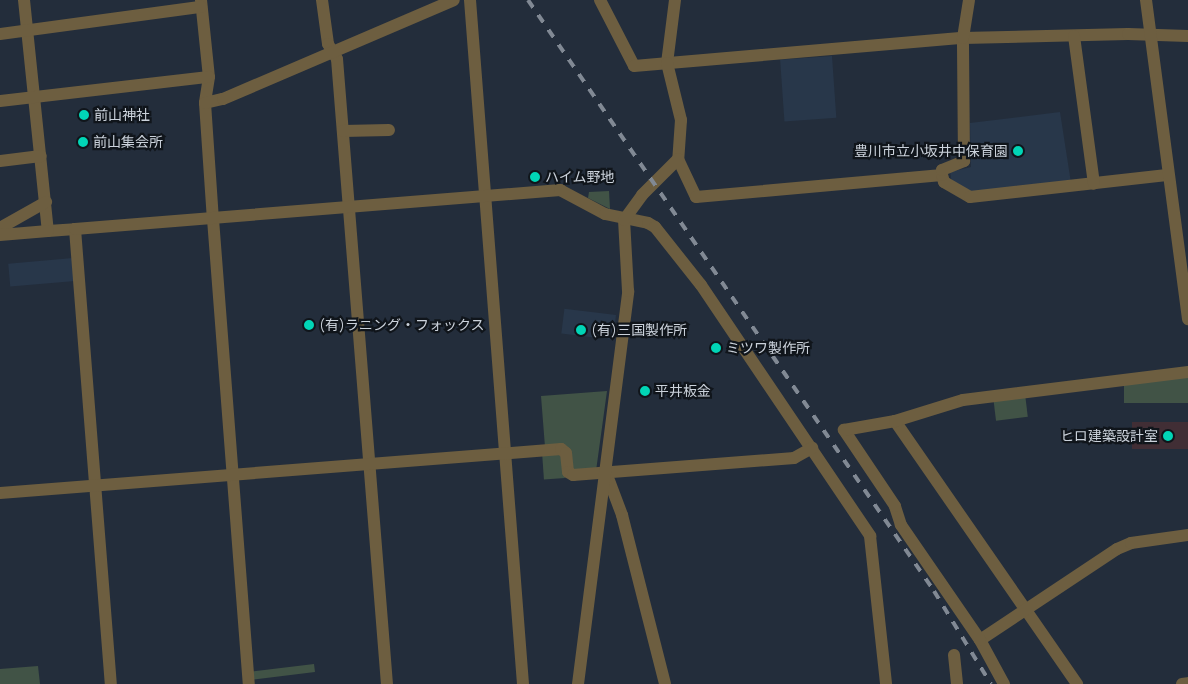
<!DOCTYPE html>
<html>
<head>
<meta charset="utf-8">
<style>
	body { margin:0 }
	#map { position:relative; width:1188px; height:684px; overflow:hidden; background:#232d3b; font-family:Manrope,"Noto Sans JP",sans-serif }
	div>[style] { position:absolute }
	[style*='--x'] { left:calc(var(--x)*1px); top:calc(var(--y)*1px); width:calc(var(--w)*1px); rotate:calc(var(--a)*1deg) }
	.commercial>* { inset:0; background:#412e35; transform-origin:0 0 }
	.built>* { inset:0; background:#28374a; transform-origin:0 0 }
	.green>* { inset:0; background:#415346; transform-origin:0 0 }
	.minor>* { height:12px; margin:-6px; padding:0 6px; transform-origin:6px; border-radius:6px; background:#6d5e40 }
	.rail>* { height:4px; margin-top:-2px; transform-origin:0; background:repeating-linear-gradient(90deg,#818994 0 9px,transparent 0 18px) }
	.dots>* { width:14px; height:14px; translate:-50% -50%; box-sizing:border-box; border:2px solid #10151b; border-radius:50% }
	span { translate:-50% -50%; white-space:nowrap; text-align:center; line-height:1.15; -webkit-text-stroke:4.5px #10151b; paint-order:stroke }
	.poi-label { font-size:14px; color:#cbd2db }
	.left { translate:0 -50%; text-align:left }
	.right { translate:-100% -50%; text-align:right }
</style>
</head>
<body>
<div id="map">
	<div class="commercial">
		<i style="left:1188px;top:422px;width:27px;height:56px;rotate:90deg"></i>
	</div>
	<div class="built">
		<i style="left:832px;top:56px;width:62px;height:52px;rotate:86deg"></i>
		<i style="clip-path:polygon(1060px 112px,1071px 183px,971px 193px,952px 183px,950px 172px,971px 167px,970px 123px)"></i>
		<i style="left:73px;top:258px;width:23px;height:65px;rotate:85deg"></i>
		<i style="left:616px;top:315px;width:25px;height:52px;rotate:97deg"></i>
	</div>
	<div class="green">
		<i style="clip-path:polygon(609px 191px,610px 209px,588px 198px,589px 192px)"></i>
		<i style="left:1188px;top:374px;width:29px;height:64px;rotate:90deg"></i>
		<i style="clip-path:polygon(607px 391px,596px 471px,574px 472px,568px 452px,545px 447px,541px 396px)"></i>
		<i style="left:1025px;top:394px;width:23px;height:32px;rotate:83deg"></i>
		<i style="left:563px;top:451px;width:27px;height:21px;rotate:86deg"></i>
		<i style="left:314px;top:664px;width:8px;height:62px;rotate:83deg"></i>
		<i style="clip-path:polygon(38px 666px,40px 684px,0 684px,0 669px)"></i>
	</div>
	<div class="minor">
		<i style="--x:24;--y:0;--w:232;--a:84.1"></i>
		<i style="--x:48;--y:231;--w:27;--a:-4"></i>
		<i style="--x:75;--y:229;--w:456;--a:85.5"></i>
		<i style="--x:201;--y:0;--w:77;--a:84.1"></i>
		<i style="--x:209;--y:77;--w:26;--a:99"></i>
		<i style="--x:205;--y:103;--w:116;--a:86.1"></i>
		<i style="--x:213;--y:219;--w:466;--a:85.6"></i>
		<i style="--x:322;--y:0;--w:44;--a:82.2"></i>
		<i style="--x:328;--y:44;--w:17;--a:59"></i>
		<i style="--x:337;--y:59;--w:627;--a:85.43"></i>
		<i style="--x:470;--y:0;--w:686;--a:85.57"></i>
		<i style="--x:600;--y:0;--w:74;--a:62.7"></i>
		<i style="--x:634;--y:66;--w:330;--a:-4.9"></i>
		<i style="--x:963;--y:38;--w:165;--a:-1.4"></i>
		<i style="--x:1128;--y:34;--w:60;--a:1.9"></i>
		<i style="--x:675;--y:0;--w:64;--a:97.2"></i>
		<i style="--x:667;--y:63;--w:59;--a:76.2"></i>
		<i style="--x:681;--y:120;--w:39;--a:94"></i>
		<i style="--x:678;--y:159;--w:42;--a:64.7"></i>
		<i style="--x:696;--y:197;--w:247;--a:-5.1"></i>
		<i style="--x:942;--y:175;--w:7;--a:74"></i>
		<i style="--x:944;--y:182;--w:30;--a:30"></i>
		<i style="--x:970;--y:197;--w:198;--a:-6.4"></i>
		<i style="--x:1146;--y:0;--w:322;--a:82.5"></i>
		<i style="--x:0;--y:34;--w:203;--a:-7.7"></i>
		<i style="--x:1074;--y:36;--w:149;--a:82.3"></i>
		<i style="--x:0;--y:101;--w:210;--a:-6.6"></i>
		<i style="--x:205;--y:103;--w:18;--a:-13"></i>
		<i style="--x:223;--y:99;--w:251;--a:-23.2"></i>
		<i style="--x:343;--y:131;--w:46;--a:-1.2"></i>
		<i style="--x:0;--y:161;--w:41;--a:-7"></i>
		<i style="--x:942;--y:175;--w:5;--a:-90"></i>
		<i style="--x:942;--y:170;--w:24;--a:-22"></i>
		<i style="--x:964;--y:161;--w:123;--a:-90.5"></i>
		<i style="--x:963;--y:38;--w:38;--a:-81"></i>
		<i style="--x:0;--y:228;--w:53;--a:-29.5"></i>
		<i style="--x:75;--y:229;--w:487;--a:-4.6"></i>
		<i style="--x:560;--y:190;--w:51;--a:28.1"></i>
		<i style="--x:605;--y:214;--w:44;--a:11.8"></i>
		<i style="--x:648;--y:223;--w:8;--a:30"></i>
		<i style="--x:655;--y:227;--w:74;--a:51.6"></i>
		<i style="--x:701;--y:285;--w:303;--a:56"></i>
		<i style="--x:870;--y:536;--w:149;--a:83.8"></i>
		<i style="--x:0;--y:235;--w:48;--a:-4.8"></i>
		<i style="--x:895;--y:421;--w:320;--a:55.3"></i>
		<i style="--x:607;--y:475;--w:43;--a:69.4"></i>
		<i style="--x:622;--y:515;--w:174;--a:75.7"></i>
		<i style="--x:0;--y:493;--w:563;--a:-4.48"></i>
		<i style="--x:561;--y:449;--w:6;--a:39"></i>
		<i style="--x:566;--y:453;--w:19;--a:84"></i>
		<i style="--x:568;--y:472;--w:6;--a:31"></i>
		<i style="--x:573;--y:475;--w:222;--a:-4.4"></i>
		<i style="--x:794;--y:458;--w:21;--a:-29"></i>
		<i style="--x:980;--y:640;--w:164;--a:-33.6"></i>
		<i style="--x:1117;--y:549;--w:15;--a:-23"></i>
		<i style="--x:1131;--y:543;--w:58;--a:-8"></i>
		<i style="--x:954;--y:655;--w:29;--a:84"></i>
		<i style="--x:578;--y:684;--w:396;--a:-82.7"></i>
		<i style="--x:628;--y:291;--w:71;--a:-93.2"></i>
		<i style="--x:624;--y:220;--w:31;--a:-54"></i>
		<i style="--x:642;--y:195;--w:51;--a:-45"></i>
		<i style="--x:1004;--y:684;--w:50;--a:-118.6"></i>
		<i style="--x:980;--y:640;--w:140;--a:-124.5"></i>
		<i style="--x:901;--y:525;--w:20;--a:-108"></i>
		<i style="--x:895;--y:506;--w:92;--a:-123.9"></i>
		<i style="--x:844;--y:430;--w:52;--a:-10"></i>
		<i style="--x:895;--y:421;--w:71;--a:-17.2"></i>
		<i style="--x:963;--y:400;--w:227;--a:-7.1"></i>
		<i style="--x:1182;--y:684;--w:6;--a:-9"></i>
	</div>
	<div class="rail">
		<i style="--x:528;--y:0;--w:717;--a:55.51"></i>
		<i style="--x:934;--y:591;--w:109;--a:58.5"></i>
	</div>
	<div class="dots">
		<i style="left:84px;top:115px;background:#01d5b6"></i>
		<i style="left:83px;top:142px;background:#01d5b6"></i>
		<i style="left:1018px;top:151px;background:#01d5b6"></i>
		<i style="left:535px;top:177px;background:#01d5b6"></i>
		<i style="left:309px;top:325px;background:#01d5b6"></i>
		<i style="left:581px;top:330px;background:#01d5b6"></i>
		<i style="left:716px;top:348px;background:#01d5b6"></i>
		<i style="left:645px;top:391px;background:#01d5b6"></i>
		<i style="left:1168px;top:436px;background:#01d5b6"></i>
	</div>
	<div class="poi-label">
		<span class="left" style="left:94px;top:115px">前山神社</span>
		<span class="left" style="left:93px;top:142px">前山集会所</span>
		<span class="right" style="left:1008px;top:151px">豊川市立小坂井中保育園</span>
		<span class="left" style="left:545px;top:177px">ハイム野地</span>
		<span class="left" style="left:319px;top:325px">(有)ラニング・フォックス</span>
		<span class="left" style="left:591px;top:330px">(有)三国製作所</span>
		<span class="left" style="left:726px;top:348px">ミツワ製作所</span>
		<span class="left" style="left:655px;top:391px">平井板金</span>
		<span class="right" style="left:1158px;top:436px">ヒロ建築設計室</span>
	</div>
</div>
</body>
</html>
